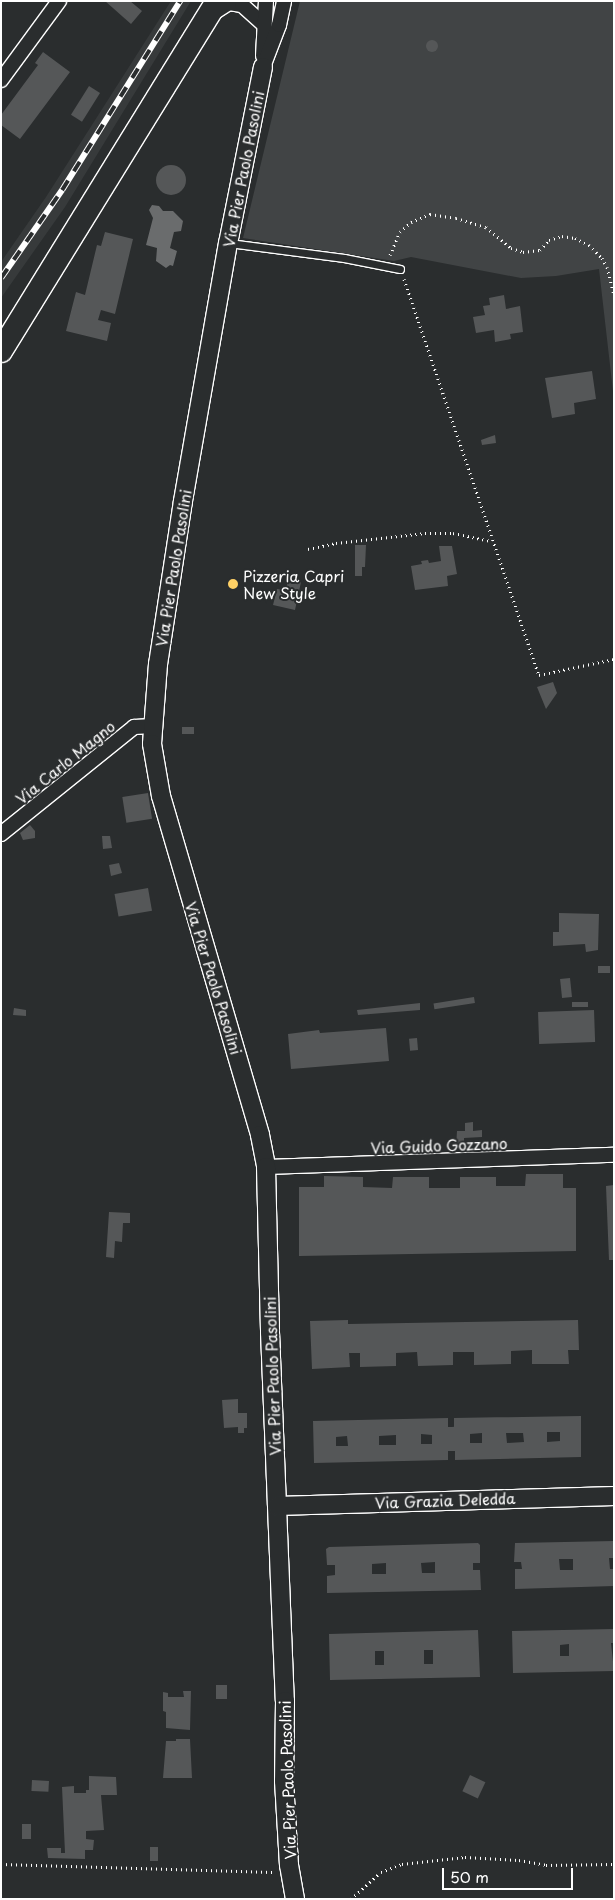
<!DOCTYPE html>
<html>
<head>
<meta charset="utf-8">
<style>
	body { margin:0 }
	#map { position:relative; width:615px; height:1900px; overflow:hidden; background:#2a2d2e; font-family:"Playpen Sans",sans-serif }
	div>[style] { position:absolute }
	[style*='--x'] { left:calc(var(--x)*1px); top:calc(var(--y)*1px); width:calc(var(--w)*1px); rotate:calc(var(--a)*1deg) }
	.built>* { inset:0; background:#373a3b }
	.green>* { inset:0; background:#414445 }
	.water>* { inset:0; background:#6a6c6d }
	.building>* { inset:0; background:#555758; transform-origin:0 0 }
	.round { border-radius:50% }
	.path>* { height:3px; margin-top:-1.5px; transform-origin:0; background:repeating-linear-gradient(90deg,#fff 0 1px,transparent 0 5px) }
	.roads { filter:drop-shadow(1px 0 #fff) drop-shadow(-1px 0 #fff) drop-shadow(0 1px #fff) drop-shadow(0 -1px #fff) }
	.service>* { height:7px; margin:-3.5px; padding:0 3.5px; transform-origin:3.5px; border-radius:3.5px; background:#2a2d2e }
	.minor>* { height:14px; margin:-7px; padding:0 7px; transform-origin:7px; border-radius:7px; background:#2a2d2e }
	.tertiary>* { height:18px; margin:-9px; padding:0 9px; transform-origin:9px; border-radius:9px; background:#2a2d2e }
	.primary>* { height:22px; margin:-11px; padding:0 11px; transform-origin:11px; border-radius:11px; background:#2a2d2e }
	.rail>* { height:5.5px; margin-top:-2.75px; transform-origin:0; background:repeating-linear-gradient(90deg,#2a2d2e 0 11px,#fff 0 22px); box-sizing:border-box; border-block:1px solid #fff }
	.dots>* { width:14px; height:14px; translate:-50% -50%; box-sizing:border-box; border:2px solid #2a2d2e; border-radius:50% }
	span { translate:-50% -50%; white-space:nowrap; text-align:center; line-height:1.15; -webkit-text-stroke:4px #2a2d2e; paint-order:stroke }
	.street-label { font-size:15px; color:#fff }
	.poi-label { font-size:15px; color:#fff }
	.left { translate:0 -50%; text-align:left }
	.frame { position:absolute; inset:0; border:2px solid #fff; pointer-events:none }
	.scale { position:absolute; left:442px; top:1868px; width:131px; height:22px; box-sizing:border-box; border:2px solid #fff; border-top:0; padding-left:6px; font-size:15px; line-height:18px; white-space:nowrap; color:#fff; -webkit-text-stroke:4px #2a2d2e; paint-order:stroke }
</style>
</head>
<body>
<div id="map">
	<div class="built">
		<i style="clip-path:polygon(171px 1px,191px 1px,65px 207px,1px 298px,1px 262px,46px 197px)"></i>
	</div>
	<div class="green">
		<i style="clip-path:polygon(300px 1px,614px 1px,614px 400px,599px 269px,556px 276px,521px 278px,411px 257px,394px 261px,243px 238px)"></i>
	</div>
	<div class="water">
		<i style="clip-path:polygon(152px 205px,159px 206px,163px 211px,173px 211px,183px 221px,181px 231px,174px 232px,170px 248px,177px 251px,173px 266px,170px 265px,166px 268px,156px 261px,157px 248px,146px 245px,153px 218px,149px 210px)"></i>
	</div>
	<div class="building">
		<i style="clip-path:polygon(105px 1px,130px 1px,142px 11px,131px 24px)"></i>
		<i class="round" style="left:426px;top:40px;width:12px;height:12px"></i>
		<i style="clip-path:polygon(43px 52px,70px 72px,20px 139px,1px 125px,1px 115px,38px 65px,35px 63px)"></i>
		<i style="left:89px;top:86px;width:13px;height:34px;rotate:32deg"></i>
		<i class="round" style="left:156px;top:165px;width:30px;height:30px"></i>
		<i style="clip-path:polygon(105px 232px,133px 239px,115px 314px,101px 310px,98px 320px,111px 323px,107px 341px,66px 331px,76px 292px,85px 295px,97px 245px,101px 246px)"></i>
		<i style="clip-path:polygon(504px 295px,506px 309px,520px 306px,523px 332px,510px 334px,511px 339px,495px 342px,494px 330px,476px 333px,473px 317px,485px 315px,483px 306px,490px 305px,489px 298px)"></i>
		<i style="clip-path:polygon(592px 371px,596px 399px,574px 403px,575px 414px,552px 418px,545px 378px)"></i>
		<i style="clip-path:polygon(495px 435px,496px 443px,482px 445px,481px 440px)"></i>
		<i style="clip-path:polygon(355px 545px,366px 545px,365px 567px,362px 567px,362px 576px,355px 576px)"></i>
		<i style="clip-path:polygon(439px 546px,452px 546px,457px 574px,447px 576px,448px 586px,415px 590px,411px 566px,422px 564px,421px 561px,428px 560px,429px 563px,441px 561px)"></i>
		<i style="clip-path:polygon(288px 579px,301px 582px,295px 610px,273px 605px,277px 589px,286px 590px)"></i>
		<i style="clip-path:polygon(553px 682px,557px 693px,546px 709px,537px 687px)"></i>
		<i style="left:182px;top:727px;width:12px;height:7px"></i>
		<i style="left:148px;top:793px;width:26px;height:26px;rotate:81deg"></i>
		<i style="clip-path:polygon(30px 825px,35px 831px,35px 838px,23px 840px,20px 833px)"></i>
		<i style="clip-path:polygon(102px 836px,110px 836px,112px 848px,103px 849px)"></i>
		<i style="clip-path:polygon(119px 863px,122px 873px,111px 876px,109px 865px)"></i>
		<i style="left:148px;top:888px;width:23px;height:34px;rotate:80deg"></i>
		<i style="clip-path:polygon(559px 913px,599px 914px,598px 950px,586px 952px,585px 944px,553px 946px,553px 932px,559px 932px)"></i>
		<i style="left:610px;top:966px;width:7px;height:12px;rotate:90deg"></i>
		<i style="left:570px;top:978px;width:19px;height:10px;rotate:84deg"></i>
		<i style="left:474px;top:997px;width:6px;height:41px;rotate:81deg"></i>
		<i style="left:572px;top:1002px;width:16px;height:5px"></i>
		<i style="clip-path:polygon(420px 1003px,420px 1010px,358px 1015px,357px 1010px)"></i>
		<i style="clip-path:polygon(14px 1008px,26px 1010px,26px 1016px,13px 1015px)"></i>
		<i style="left:594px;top:1010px;width:32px;height:56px;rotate:88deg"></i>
		<i style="clip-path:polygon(386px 1028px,389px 1061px,291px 1069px,288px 1034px,319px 1030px,320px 1033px)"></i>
		<i style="left:417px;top:1038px;width:12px;height:8px;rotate:85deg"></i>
		<i style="clip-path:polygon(473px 1122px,473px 1131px,482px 1130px,482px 1137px,464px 1138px,464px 1147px,456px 1147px,457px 1131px,465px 1131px,465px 1123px)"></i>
		<i style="clip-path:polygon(526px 1174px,563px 1174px,563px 1188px,576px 1188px,576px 1251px,299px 1256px,299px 1187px,324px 1187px,324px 1176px,363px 1177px,363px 1187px,392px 1188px,393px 1177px,429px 1177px,429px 1188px,460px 1188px,460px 1177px,496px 1177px,496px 1186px,525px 1186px)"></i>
		<i style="clip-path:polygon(614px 1185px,614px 1260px,609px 1260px,606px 1186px)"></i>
		<i style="clip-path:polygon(109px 1212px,130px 1213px,130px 1223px,123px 1223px,122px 1242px,115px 1241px,114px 1258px,106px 1257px)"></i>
		<i style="clip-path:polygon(348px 1320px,348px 1324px,578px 1320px,579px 1350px,568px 1350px,569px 1364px,532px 1364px,532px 1350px,511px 1351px,511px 1364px,474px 1365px,474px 1352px,453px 1352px,453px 1365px,418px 1366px,417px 1352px,396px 1353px,396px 1366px,360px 1367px,360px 1353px,349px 1353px,350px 1367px,312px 1369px,310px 1321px)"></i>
		<i style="clip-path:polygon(238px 1399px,238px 1413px,247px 1413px,247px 1428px,244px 1428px,244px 1433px,238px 1433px,238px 1427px,224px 1428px,222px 1400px)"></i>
		<i style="clip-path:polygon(evenodd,581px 1416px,581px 1457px,455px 1460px,455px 1451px,448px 1451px,448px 1460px,314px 1463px,313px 1421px,448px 1418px,448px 1427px,454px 1427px,454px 1418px,581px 1416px,547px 1432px,560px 1432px,560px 1441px,547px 1442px,547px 1432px,581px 1416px,482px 1433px,482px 1443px,470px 1443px,470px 1434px,482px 1433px,581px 1416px,506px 1433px,523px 1433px,524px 1442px,507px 1443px,506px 1433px,581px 1416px,421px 1434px,432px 1435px,432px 1444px,421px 1444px,421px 1434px,581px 1416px,396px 1435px,396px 1445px,379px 1445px,379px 1436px,396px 1435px,581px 1416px,347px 1436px,348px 1446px,336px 1446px,336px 1437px,347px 1436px)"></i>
		<i style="clip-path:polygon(evenodd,614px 1541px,614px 1558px,609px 1558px,610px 1569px,614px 1569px,614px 1586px,515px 1589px,515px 1569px,522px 1569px,521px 1562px,514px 1562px,515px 1543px,614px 1541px,559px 1559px,573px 1559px,573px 1570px,560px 1570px,559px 1559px)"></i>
		<i style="clip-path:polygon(evenodd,478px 1543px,480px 1545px,480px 1563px,473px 1563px,473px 1570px,480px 1570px,481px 1590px,327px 1593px,327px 1576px,335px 1575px,335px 1565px,327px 1565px,326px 1549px,329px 1547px,478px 1543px,435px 1562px,435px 1573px,422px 1573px,421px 1563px,435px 1562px,478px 1543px,386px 1563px,386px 1574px,372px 1574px,372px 1564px,386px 1563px)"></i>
		<i style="clip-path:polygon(evenodd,614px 1629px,614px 1643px,611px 1643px,614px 1671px,513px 1673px,512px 1631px,614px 1629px,569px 1644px,569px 1656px,560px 1656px,560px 1645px,569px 1644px)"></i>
		<i style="clip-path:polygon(evenodd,478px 1630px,480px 1677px,330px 1680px,329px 1634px,478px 1630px,424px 1650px,433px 1650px,433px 1664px,424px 1664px,424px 1650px,478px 1630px,375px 1651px,384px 1651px,384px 1665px,375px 1665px,375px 1651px)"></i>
		<i style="left:216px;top:1685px;width:11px;height:14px"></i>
		<i style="clip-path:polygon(183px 1691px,191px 1691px,190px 1730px,166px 1728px,166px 1712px,163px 1711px,163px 1692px,168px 1693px,168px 1697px,184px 1697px)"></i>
		<i style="clip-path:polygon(176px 1739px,190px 1739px,192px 1778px,163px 1778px,166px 1741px,176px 1741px)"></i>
		<i style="left:470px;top:1775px;width:17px;height:18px;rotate:25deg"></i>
		<i style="clip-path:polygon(89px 1776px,116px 1777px,117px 1795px,101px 1795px,104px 1830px,86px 1831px,86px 1839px,94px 1840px,93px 1850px,85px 1850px,85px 1859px,48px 1858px,47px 1848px,61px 1848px,61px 1853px,65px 1853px,62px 1787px,74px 1786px,74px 1793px,86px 1793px,86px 1790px,89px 1790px)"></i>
		<i style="left:32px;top:1780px;width:17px;height:11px;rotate:3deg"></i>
		<i style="left:22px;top:1824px;width:9px;height:15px"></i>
		<i style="left:150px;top:1847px;width:8px;height:14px"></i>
	</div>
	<div class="path">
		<i style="--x:390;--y:255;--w:25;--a:-67"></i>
		<i style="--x:400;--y:232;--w:15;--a:-42"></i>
		<i style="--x:411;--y:222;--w:21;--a:-23"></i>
		<i style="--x:430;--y:214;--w:26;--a:9"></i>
		<i style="--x:456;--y:218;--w:31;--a:17"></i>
		<i style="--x:486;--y:227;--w:33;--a:40"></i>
		<i style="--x:511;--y:248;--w:13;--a:18"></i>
		<i style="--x:523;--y:252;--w:17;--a:-7"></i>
		<i style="--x:540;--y:250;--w:13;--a:-48"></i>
		<i style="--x:549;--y:240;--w:14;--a:-17"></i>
		<i style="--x:562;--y:236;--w:13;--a:9"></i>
		<i style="--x:575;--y:238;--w:16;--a:27"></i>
		<i style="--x:589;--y:245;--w:18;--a:45"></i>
		<i style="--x:602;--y:258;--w:10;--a:61"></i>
		<i style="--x:607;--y:267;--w:30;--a:76"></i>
		<i style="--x:404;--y:279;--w:418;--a:71.2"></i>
		<i style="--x:539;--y:675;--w:77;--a:-12"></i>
		<i style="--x:308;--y:549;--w:29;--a:-12"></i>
		<i style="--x:336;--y:543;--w:90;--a:-6.4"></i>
		<i style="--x:425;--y:533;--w:28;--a:0"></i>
		<i style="--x:453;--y:533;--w:40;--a:12"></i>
		<i style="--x:1;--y:1864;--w:272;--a:1.7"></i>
		<i style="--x:351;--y:1899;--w:40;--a:-42"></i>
		<i style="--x:381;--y:1872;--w:22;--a:-21"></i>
		<i style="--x:402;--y:1864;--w:63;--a:-6.3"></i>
		<i style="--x:465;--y:1857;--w:54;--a:3.2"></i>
		<i style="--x:519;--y:1860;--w:27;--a:10"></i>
		<i style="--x:546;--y:1865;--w:68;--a:-0.8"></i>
	</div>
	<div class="roads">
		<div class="service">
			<i style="--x:229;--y:243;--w:116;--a:7.4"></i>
			<i style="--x:344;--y:258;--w:57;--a:11.1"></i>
		</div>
		<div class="minor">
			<i style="--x:212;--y:14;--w:20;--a:-33"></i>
			<i style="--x:229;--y:3;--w:13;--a:9"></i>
			<i style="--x:242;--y:5;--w:30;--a:42"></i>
			<i style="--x:263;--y:56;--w:55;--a:-86.9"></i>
			<i style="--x:263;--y:67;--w:45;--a:-69.1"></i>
			<i style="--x:279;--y:25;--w:25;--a:-78"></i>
			<i style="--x:1;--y:80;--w:98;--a:-53.7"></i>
			<i style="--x:1;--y:834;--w:171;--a:-38.8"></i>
			<i style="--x:134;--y:727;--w:19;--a:-3"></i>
			<i style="--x:266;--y:1167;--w:348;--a:-2"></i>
		</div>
		<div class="tertiary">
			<i style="--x:263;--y:67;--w:179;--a:101.2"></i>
			<i style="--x:228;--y:243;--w:262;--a:99.9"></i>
			<i style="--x:183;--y:501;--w:165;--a:98.7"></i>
			<i style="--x:158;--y:664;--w:80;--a:94.3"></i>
			<i style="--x:152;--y:744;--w:53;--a:80.2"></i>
			<i style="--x:161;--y:796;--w:353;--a:73.7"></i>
			<i style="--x:260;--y:1135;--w:33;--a:79"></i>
			<i style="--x:266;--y:1167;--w:165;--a:88.6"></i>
			<i style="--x:270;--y:1332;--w:369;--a:87.7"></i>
			<i style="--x:285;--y:1701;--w:80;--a:90.7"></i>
			<i style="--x:284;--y:1781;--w:84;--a:86.6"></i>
			<i style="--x:289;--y:1865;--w:35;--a:80"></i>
			<i style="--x:277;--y:1506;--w:337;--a:-1.7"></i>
		</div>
		<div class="primary">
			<i style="--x:1;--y:351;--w:411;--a:-58.3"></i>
		</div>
	</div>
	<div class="rail">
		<i style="--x:1;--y:278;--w:107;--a:-55.3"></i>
		<i style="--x:62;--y:190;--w:223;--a:-58"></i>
	</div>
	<div class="dots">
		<i style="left:233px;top:584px;background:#ffd166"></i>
	</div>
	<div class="street-label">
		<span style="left:243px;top:169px;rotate:-79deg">Via Pier Paolo Pasolini</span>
		<span style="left:173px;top:568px;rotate:-81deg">Via Pier Paolo Pasolini</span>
		<span style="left:65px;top:762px;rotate:-39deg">Via Carlo Magno</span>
		<span style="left:214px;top:978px;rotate:73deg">Via Pier Paolo Pasolini</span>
		<span style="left:439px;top:1145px;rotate:-2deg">Via Guido Gozzano</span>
		<span style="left:272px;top:1376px;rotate:-92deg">Via Pier Paolo Pasolini</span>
		<span style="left:445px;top:1500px;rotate:-2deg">Via Grazia Deledda</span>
		<span style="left:287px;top:1780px;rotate:-92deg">Via Pier Paolo Pasolini</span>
	</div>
	<div class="poi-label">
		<span class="left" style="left:243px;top:584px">Pizzeria Capri<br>New Style</span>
	</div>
	<div class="frame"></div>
	<div class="scale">50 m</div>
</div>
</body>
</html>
